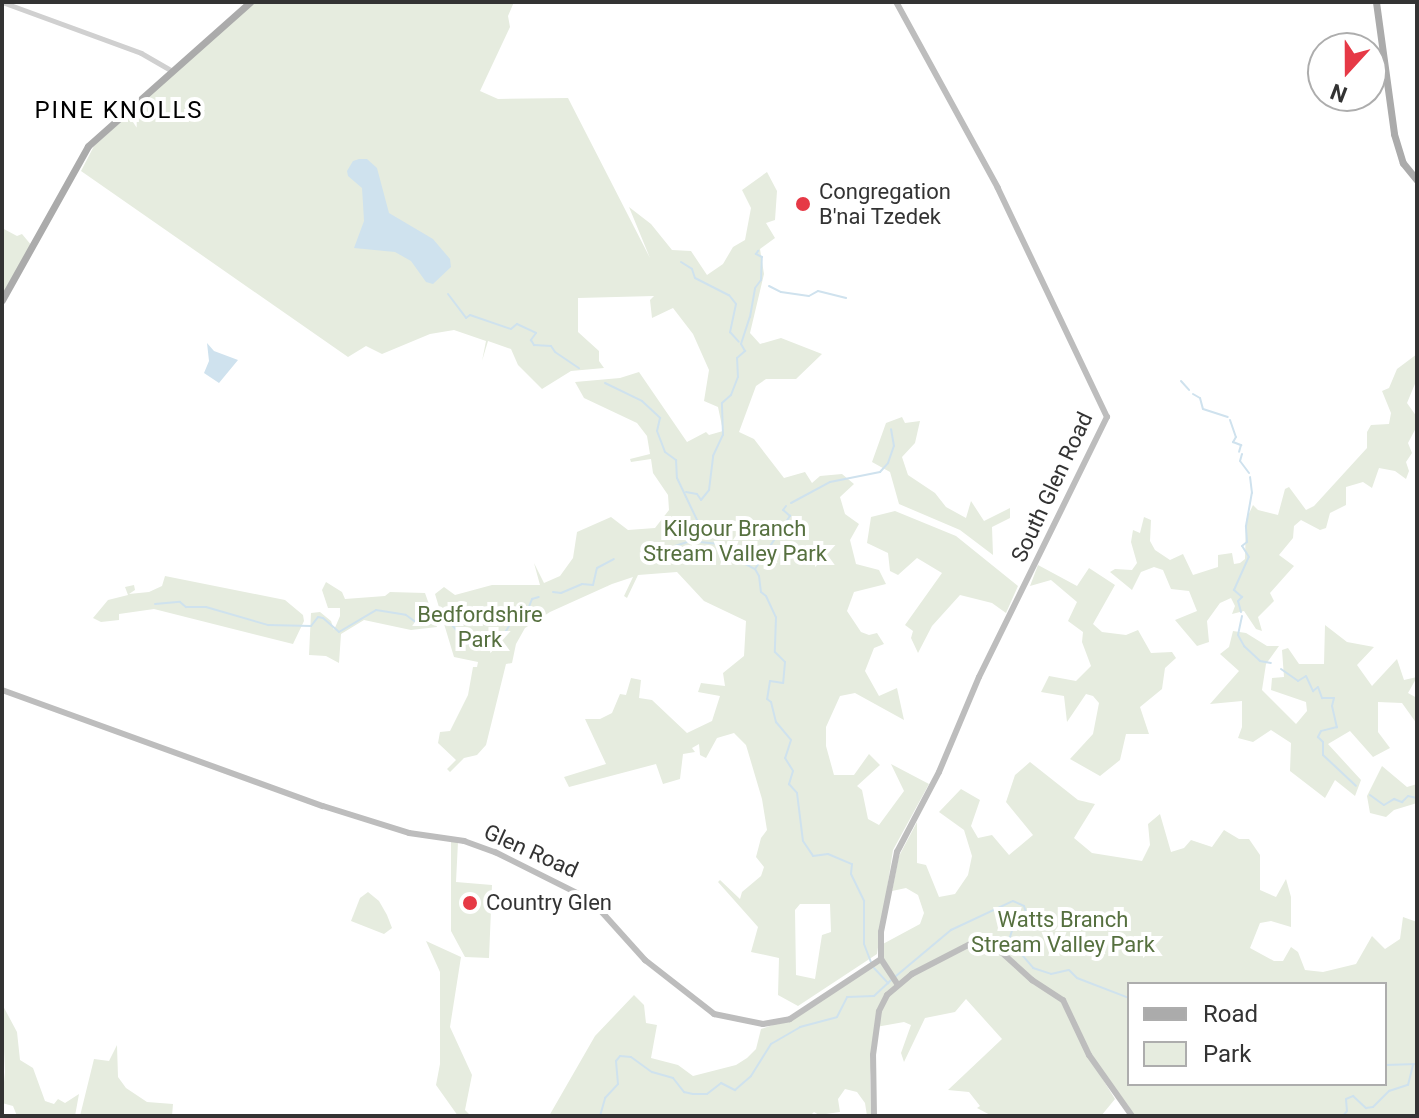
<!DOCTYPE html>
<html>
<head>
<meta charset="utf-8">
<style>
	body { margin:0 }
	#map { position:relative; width:1419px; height:1118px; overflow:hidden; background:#fff; font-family:Roboto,sans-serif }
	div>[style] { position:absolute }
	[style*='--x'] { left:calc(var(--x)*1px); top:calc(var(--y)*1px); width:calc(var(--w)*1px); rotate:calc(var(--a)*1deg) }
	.green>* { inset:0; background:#e6ecdf }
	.water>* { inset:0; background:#cfe2ee }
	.stream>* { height:2px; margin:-1px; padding:0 1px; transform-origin:1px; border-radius:1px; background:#cfe2ee }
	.tertiary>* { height:5px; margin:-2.5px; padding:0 2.5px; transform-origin:2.5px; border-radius:2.5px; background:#d0d0d0 }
	.secondary>* { height:6px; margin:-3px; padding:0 3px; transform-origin:3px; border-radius:3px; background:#bdbdbd }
	.primary>* { height:7px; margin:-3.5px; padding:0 3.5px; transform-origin:3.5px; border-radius:3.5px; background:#ababab }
	.dots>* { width:22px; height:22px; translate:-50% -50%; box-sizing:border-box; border:4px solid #fff; border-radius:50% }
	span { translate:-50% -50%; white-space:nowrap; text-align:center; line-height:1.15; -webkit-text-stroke:8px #fff; paint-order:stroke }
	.poi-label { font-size:22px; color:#333 }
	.left { translate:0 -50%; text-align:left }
	.street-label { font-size:22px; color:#333 }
	.park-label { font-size:22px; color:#56703f }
	.neighbourhood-label { font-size:24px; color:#000; letter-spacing:2px }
	.frame { position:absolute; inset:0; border:4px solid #333; pointer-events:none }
	.legend { position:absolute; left:1127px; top:982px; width:260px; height:104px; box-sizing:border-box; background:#fff; border:2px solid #adadad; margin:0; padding:10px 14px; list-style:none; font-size:24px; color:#333 }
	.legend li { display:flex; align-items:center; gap:16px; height:40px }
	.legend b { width:40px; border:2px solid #adadad }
	.north { position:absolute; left:1307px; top:32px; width:80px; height:80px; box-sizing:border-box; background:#fff; border:2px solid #adadad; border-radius:50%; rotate:201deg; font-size:22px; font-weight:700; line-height:32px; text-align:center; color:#333 }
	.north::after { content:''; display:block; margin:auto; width:28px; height:36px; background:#e63946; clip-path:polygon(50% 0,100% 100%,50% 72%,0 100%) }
</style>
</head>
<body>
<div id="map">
	<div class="green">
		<i style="clip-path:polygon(evenodd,254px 2px,514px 2px,508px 16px,510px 27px,480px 91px,498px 99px,568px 98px,650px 258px,629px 207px,651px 224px,672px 250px,691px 251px,707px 275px,723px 264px,733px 247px,745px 240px,751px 208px,742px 190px,767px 172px,777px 191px,775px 220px,766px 223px,775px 238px,760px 249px,764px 274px,750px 333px,760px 344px,781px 338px,822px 354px,796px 379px,766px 379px,756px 386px,739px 432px,754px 439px,784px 478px,805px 472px,812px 483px,820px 476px,842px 474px,854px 484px,840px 497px,845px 514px,859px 524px,850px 540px,856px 564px,879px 570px,886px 584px,854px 592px,847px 611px,861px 632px,869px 635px,877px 633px,884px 644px,874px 648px,865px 671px,879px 696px,897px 688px,904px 720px,855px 693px,840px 696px,826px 727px,826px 746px,834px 775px,854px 775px,869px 754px,880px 765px,857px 786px,862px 790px,868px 819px,879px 825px,904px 791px,891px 764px,929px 784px,893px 850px,877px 954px,798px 1006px,778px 995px,779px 958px,751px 952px,758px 927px,718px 882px,720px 880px,740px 899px,742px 892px,761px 876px,764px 867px,756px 857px,761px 838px,767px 830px,762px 799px,746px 745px,734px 733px,717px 738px,706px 758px,700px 755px,699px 744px,692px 748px,695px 752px,683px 754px,680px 779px,663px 784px,656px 764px,569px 787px,564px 777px,606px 764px,585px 719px,600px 719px,612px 713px,620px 694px,626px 695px,631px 678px,641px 680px,639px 698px,652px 700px,687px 733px,712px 721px,720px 696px,698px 692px,701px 683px,725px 686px,723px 673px,744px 656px,746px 621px,704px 601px,677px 572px,638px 575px,627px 598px,624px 596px,633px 577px,612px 584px,550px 612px,525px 628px,516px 644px,512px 663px,506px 664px,486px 745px,477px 755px,464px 758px,450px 772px,447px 769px,456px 760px,438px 743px,440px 732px,450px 731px,468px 695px,473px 667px,477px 667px,478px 662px,454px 657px,435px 594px,444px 587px,455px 595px,492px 585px,540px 585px,534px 563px,544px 583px,560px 576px,573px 558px,577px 532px,611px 517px,628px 530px,655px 528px,669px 510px,668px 495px,653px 473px,651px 459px,631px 462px,630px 459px,650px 454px,647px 436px,637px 423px,584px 398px,575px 382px,620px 378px,639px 372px,687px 442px,706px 432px,709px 435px,723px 431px,718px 407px,704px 401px,709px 370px,693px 334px,673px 308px,652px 318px,650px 300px,654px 296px,578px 298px,578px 332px,599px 351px,599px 361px,604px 368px,571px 371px,542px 389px,518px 365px,511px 349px,488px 341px,482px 361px,486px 341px,454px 330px,430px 334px,382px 354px,366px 346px,348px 357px,81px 171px,94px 146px,254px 2px,800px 904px,830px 904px,831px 932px,822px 935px,815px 979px,796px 975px,795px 910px,800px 904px)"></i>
		<i style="clip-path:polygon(2px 228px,17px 236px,22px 234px,32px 246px,2px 296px)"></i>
		<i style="clip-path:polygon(1417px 354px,1417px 379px,1407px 403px,1417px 417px,1417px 426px,1408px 443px,1412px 453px,1406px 462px,1409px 471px,1406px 479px,1395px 471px,1379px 468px,1372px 488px,1363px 482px,1346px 487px,1346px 505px,1330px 513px,1326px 528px,1320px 530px,1301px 520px,1294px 526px,1293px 538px,1279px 555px,1294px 566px,1270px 593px,1274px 601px,1258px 617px,1262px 631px,1256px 629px,1244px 611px,1232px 614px,1235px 606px,1231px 598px,1220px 603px,1207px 621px,1209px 642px,1197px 646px,1175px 620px,1197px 611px,1189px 591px,1171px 589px,1163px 570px,1154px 567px,1141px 572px,1132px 590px,1110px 572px,1115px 569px,1132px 570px,1137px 563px,1131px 542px,1133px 530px,1140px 533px,1144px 517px,1151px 520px,1150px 541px,1155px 550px,1170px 560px,1183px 554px,1193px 575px,1218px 567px,1218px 555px,1232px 553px,1234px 564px,1240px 563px,1245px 559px,1246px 520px,1253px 505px,1258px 510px,1278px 515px,1285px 489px,1289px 487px,1306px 510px,1314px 506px,1367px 448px,1367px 432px,1371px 425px,1389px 424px,1391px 413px,1382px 391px,1389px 388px,1397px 369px)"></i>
		<i style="clip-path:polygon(902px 417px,905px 423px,920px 421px,915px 443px,902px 457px,908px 475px,935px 493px,946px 507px,966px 518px,971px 501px,984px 521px,1010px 508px,1010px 518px,992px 527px,993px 555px,960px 530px,899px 504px,890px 472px,872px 462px,886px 423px)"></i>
		<i style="clip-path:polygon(895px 511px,956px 536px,1018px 586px,1006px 613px,992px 603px,960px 595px,932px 626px,918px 653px,911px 638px,913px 631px,905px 625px,942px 573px,917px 558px,898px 575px,890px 571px,888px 553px,867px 543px,871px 517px)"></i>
		<i style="clip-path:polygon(1038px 565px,1077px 586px,1089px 568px,1115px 585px,1093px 624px,1102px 632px,1126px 635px,1138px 630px,1151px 653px,1172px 652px,1176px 658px,1165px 668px,1162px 689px,1140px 707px,1149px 734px,1126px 734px,1120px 760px,1100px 776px,1070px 759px,1093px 734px,1099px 703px,1093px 696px,1086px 694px,1067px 722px,1064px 696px,1041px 692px,1049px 676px,1076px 681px,1091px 666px,1082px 642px,1083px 632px,1068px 621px,1077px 602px,1051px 580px,1030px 586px)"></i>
		<i style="clip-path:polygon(165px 576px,285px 600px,303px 615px,304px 621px,293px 644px,154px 609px,119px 614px,119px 620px,101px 622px,93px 618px,108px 600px,128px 595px,125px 587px,134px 585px,135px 590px,129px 594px,149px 592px,162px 586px)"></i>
		<i style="clip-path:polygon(326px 582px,342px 592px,345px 599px,385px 596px,390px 592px,425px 593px,437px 627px,411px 630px,364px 620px,341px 634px,339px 663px,326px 656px,309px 655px,311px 613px,320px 612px,331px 621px,334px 630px,340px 616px,340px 608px,328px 608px,322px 590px)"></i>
		<i style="clip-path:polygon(1325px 625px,1347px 642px,1374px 647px,1357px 665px,1372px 686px,1397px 659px,1404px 680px,1417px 677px,1408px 693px,1417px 698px,1417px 724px,1402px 703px,1378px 702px,1378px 732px,1390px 748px,1373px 757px,1350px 731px,1328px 744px,1361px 780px,1355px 796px,1335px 780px,1325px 798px,1290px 771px,1291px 743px,1271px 730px,1253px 742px,1238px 738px,1242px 727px,1242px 701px,1210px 704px,1239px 671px,1220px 654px,1229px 647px,1233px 631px,1246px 633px,1267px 646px,1279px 646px,1266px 664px,1262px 690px,1296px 724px,1307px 711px,1306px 702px,1271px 690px,1272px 678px,1284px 677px,1282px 650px,1288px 648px,1299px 664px,1324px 664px)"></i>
		<i style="clip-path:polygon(evenodd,1030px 762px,1078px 800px,1095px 804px,1074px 838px,1092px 853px,1142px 861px,1150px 845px,1148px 824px,1160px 814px,1171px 852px,1184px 848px,1191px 840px,1212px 847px,1224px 830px,1239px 839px,1249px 839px,1260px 855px,1260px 890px,1276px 897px,1286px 879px,1291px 897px,1291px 927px,1271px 921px,1260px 923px,1250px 948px,1274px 961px,1283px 961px,1291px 947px,1298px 952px,1305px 970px,1323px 972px,1356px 964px,1372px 936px,1385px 949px,1400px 939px,1403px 917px,1417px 922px,1417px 1116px,1132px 1116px,1087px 1054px,1115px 1099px,1101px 1116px,992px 1116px,977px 1108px,980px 1106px,969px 1092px,948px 1090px,1002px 1039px,966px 999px,955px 1012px,925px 1018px,904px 1062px,901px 1053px,911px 1025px,904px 1022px,876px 1027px,870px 1075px,871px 1116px,867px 1116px,865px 1103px,857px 1092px,845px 1089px,838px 1099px,840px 1112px,819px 1115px,814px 1112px,810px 1116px,549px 1116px,595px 1036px,634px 995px,644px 1005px,646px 1023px,657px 1025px,651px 1058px,678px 1065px,693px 1076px,736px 1065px,747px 1058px,756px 1049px,761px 1029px,790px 1019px,881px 960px,881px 945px,920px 924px,924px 913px,918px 895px,906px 888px,892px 891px,899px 856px,917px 822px,917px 863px,926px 865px,939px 897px,955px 894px,968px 875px,972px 856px,964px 830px,939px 812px,961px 789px,980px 800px,971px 826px,978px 838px,992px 835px,1009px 855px,1033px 835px,1006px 802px,1015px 775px,1030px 762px,1129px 984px,1385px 984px,1385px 1084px,1129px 1084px,1129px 984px)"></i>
		<i style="clip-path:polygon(1382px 766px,1407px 787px,1417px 784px,1417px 803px,1394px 810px,1386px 817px,1370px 813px,1367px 796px)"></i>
		<i style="clip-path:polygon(451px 841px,458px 842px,456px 882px,492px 885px,489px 958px,465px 957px,451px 931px)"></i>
		<i style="clip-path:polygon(368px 892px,379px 901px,387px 915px,392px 928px,384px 934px,351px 921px,360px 898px)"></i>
		<i style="clip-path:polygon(426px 941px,461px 957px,450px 1027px,472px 1075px,465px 1110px,471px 1116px,458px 1116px,436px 1085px,440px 1064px,440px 972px)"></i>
		<i style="clip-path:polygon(2px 1004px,17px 1032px,20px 1060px,33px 1068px,45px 1101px,54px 1104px,58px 1099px,65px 1103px,79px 1094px,75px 1116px,17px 1116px,13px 1106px,2px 1103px,5px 1072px)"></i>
		<i style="clip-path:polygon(117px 1045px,118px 1077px,126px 1088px,147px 1102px,173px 1104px,172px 1116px,80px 1116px,94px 1059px,109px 1061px)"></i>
	</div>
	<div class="water">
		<i style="clip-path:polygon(359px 159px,367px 159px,377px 168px,389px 213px,433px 239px,450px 259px,451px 267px,433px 284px,426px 282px,411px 261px,395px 252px,354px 248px,364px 221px,363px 204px,362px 188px,348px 176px,347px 171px,353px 161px)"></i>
		<i style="clip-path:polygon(207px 343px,214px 351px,238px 360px,219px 383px,204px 373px,209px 361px)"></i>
	</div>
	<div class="stream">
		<i style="--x:681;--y:262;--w:13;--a:32"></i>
		<i style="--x:692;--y:269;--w:9;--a:72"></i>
		<i style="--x:695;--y:278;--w:38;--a:27"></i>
		<i style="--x:729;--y:295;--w:11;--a:52"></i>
		<i style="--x:736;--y:304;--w:29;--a:102"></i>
		<i style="--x:730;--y:332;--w:13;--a:48"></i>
		<i style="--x:769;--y:286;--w:13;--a:27"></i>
		<i style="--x:781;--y:292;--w:28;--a:8"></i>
		<i style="--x:809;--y:296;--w:10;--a:-29"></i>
		<i style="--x:818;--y:291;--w:29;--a:14"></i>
		<i style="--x:448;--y:294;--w:30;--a:53"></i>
		<i style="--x:466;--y:318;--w:5;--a:-37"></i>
		<i style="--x:470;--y:315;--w:43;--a:18.9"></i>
		<i style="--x:511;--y:329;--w:8;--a:-40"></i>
		<i style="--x:517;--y:324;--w:21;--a:25"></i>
		<i style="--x:536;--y:333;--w:9;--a:126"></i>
		<i style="--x:531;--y:340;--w:6;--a:59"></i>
		<i style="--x:534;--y:345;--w:17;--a:3"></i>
		<i style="--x:551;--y:346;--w:7;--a:56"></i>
		<i style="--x:555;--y:352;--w:29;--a:34"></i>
		<i style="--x:1181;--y:381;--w:12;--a:48"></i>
		<i style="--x:605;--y:383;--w:41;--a:25.9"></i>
		<i style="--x:642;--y:401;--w:25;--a:43"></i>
		<i style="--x:660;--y:418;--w:13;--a:103"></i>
		<i style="--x:657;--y:431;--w:22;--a:69"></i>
		<i style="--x:665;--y:452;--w:14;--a:36"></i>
		<i style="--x:676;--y:460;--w:18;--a:87"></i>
		<i style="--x:677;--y:478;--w:47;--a:64.5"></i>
		<i style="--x:697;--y:520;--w:16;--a:104"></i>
		<i style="--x:693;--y:536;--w:6;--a:51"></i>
		<i style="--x:1193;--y:394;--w:8;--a:30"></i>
		<i style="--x:1200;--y:398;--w:11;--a:75"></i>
		<i style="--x:1203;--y:409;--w:26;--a:18"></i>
		<i style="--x:1230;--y:420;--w:18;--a:71"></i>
		<i style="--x:1236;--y:437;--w:6;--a:121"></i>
		<i style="--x:1233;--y:442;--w:9;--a:21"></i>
		<i style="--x:1241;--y:445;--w:7;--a:106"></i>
		<i style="--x:1242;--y:454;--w:7;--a:106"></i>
		<i style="--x:1240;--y:461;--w:15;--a:53"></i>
		<i style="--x:686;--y:492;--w:11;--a:10"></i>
		<i style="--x:697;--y:494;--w:7;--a:56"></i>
		<i style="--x:701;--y:500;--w:13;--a:-51"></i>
		<i style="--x:709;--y:490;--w:34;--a:-83"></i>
		<i style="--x:713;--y:456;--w:23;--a:-65"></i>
		<i style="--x:723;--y:435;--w:32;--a:-92"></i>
		<i style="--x:722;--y:403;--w:12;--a:-42"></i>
		<i style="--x:731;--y:395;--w:19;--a:-69"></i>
		<i style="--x:738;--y:377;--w:19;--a:-93"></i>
		<i style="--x:737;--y:358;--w:11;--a:-41"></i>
		<i style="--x:745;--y:351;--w:8;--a:-120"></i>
		<i style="--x:741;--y:344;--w:28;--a:-72"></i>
		<i style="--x:750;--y:317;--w:29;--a:-80"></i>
		<i style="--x:755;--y:288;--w:10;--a:-53"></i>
		<i style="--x:761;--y:280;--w:23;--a:-88"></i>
		<i style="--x:762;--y:257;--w:7;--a:-153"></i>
		<i style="--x:756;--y:254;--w:4;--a:-56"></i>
		<i style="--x:791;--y:503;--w:44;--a:-28.3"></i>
		<i style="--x:830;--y:482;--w:51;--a:-11.3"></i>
		<i style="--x:880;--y:472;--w:12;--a:-48"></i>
		<i style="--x:888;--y:463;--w:18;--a:-71"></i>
		<i style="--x:894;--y:446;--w:17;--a:-100"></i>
		<i style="--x:675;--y:546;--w:16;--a:-18"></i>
		<i style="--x:690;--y:541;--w:27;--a:6"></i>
		<i style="--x:717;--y:544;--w:20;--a:41"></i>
		<i style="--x:732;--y:557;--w:26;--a:28"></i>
		<i style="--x:755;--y:569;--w:8;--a:60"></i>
		<i style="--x:759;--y:576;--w:16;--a:83"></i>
		<i style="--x:761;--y:592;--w:6;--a:39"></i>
		<i style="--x:766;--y:596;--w:23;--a:65"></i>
		<i style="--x:776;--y:617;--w:35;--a:92"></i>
		<i style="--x:775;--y:652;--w:14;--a:45"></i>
		<i style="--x:785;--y:662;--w:21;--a:95"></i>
		<i style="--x:783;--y:683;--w:13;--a:-171"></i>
		<i style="--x:770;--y:681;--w:18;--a:99"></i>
		<i style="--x:767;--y:699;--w:5;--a:37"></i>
		<i style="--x:771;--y:702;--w:21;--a:76"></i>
		<i style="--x:776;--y:722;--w:23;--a:50"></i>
		<i style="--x:791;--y:740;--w:19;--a:108"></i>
		<i style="--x:785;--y:758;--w:15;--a:58"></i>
		<i style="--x:793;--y:771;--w:14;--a:107"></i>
		<i style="--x:789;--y:784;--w:12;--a:48"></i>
		<i style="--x:797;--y:793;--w:48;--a:82.9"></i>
		<i style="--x:803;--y:841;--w:18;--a:56"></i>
		<i style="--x:813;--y:856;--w:15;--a:-8"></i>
		<i style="--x:828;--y:854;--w:26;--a:23"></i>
		<i style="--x:852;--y:864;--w:10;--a:96"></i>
		<i style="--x:851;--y:874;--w:30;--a:64"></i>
		<i style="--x:864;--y:901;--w:43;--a:90"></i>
		<i style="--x:864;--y:944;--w:19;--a:69"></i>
		<i style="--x:755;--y:569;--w:64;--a:-56.6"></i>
		<i style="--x:790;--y:516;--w:9;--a:-139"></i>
		<i style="--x:783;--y:510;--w:5;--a:-53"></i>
		<i style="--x:553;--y:592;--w:8;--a:7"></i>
		<i style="--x:561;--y:593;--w:23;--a:-23"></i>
		<i style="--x:582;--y:584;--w:11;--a:5"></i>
		<i style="--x:593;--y:585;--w:17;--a:-77"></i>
		<i style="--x:597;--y:568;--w:19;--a:-28"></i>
		<i style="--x:155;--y:604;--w:25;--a:-5"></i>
		<i style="--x:180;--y:602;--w:8;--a:40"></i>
		<i style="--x:186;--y:607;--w:20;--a:0"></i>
		<i style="--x:206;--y:607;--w:65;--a:16.2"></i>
		<i style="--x:268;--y:625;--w:43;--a:1.3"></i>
		<i style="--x:311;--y:626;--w:11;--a:-52"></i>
		<i style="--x:318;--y:617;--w:5;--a:11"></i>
		<i style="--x:323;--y:618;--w:21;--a:41"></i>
		<i style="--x:339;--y:632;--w:43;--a:-30.7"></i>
		<i style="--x:376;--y:610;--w:30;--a:9"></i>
		<i style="--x:406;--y:615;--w:14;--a:36"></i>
		<i style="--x:417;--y:623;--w:6;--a:-39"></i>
		<i style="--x:422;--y:619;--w:11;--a:5"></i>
		<i style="--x:1241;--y:612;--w:11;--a:-105"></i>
		<i style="--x:1238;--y:601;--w:6;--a:-45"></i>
		<i style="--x:1242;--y:597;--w:11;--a:-139"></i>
		<i style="--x:1234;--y:590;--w:36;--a:-66"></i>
		<i style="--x:1249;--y:557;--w:13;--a:-122"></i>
		<i style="--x:1242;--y:546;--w:6;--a:-39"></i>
		<i style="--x:1247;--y:542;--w:16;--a:-94"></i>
		<i style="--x:1246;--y:526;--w:34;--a:-80"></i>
		<i style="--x:1252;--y:493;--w:16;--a:-97"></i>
		<i style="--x:1242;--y:616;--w:19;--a:102"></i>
		<i style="--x:1238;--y:635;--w:13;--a:61"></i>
		<i style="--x:1244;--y:646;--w:22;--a:43"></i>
		<i style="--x:1260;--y:661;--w:11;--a:10"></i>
		<i style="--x:452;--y:625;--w:25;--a:48"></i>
		<i style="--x:469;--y:644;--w:25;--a:9"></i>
		<i style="--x:494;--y:648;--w:11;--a:-80"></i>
		<i style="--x:496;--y:637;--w:7;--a:-8"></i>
		<i style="--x:503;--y:636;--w:21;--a:-59"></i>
		<i style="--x:514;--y:618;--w:17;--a:-33"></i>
		<i style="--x:528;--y:609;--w:11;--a:-68"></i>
		<i style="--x:532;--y:599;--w:7;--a:-16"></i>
		<i style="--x:1281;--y:669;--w:21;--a:35"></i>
		<i style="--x:1298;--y:681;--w:9;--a:-32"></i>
		<i style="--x:1306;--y:676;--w:17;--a:65"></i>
		<i style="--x:1313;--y:691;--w:6;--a:-39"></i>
		<i style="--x:1318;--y:687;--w:12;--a:70"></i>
		<i style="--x:1322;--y:698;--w:12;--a:0"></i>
		<i style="--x:1334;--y:698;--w:8;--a:104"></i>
		<i style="--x:1332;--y:706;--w:22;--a:77"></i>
		<i style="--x:1337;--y:727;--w:16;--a:166"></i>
		<i style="--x:1321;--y:731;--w:7;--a:117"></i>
		<i style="--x:1318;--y:737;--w:7;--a:45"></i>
		<i style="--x:1323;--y:742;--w:13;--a:90"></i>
		<i style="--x:1323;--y:755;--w:45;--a:43.2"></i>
		<i style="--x:1370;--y:795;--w:17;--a:36"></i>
		<i style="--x:1384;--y:805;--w:12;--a:-31"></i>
		<i style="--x:1394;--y:799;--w:9;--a:21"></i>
		<i style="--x:1402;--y:802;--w:8;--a:-45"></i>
		<i style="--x:1408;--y:796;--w:9;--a:13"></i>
		<i style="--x:874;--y:968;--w:21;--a:47"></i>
		<i style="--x:896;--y:976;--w:72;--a:-39.9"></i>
		<i style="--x:951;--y:930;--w:68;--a:-25.1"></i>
		<i style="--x:1013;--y:901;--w:12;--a:24"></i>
		<i style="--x:1024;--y:906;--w:6;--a:72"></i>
		<i style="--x:1026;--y:912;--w:17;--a:135"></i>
		<i style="--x:1014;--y:924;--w:17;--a:107"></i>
		<i style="--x:1009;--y:940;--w:37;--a:49"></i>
		<i style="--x:1033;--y:968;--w:19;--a:18"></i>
		<i style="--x:1051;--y:974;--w:18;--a:-13"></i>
		<i style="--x:1069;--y:970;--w:11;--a:45"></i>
		<i style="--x:1077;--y:978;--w:56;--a:21"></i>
		<i style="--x:1385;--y:1065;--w:32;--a:-2"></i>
		<i style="--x:600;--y:1116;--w:19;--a:-74"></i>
		<i style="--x:605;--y:1098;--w:19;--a:-47"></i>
		<i style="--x:618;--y:1084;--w:23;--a:-95"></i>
		<i style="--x:616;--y:1061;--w:6;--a:-51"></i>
		<i style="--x:620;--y:1056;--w:11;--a:5"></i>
		<i style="--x:631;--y:1057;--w:26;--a:36"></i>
		<i style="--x:652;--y:1072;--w:22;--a:16"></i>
		<i style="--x:673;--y:1078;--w:18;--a:52"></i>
		<i style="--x:684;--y:1092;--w:9;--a:13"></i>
		<i style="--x:693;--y:1094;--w:14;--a:0"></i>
		<i style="--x:707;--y:1094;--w:18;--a:-38"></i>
		<i style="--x:721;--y:1083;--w:16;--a:27"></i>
		<i style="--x:735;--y:1090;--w:21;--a:-41"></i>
		<i style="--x:751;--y:1076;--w:38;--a:-58"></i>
		<i style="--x:771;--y:1044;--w:34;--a:-30"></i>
		<i style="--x:800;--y:1027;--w:38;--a:-15"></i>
		<i style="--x:837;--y:1017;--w:22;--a:-63"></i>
		<i style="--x:847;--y:997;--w:27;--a:-2"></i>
		<i style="--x:874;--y:996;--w:23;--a:-43"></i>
		<i style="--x:1325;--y:1116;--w:3;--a:0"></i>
		<i style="--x:1343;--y:1116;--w:6;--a:-51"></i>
		<i style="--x:1347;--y:1111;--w:12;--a:-95"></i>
		<i style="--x:1346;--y:1099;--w:8;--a:-23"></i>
		<i style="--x:1353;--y:1096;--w:18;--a:43"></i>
		<i style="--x:1366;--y:1108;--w:7;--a:-8"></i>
		<i style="--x:1373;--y:1107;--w:23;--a:-45"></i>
		<i style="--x:1389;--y:1091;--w:20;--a:-18"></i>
		<i style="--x:1408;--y:1085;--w:21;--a:-76"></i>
	</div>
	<div class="tertiary">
		<i style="--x:2;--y:2;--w:148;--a:20.1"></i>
		<i style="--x:141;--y:53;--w:36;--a:30"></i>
	</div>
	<div class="secondary">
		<i style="--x:2;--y:690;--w:341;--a:19.9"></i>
		<i style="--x:323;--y:806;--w:90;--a:17.4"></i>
		<i style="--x:409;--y:833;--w:56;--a:8.3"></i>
		<i style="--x:464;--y:841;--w:33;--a:20"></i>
		<i style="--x:495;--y:852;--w:107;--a:26.6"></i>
		<i style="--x:591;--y:900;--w:81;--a:48"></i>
		<i style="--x:645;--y:960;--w:88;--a:38"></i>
		<i style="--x:714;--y:1014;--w:50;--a:11.5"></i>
		<i style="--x:763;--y:1024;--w:27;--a:-10"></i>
		<i style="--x:790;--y:1019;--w:109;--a:-33.4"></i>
		<i style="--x:881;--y:959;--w:27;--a:-90"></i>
		<i style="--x:881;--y:932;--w:82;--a:-78.7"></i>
		<i style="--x:897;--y:852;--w:90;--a:-62.3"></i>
		<i style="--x:939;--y:772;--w:103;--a:-67.2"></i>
		<i style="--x:979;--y:677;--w:290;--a:-63.8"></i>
		<i style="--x:1107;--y:417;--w:254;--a:-115.5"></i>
		<i style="--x:998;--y:188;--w:212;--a:-118.7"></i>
		<i style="--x:881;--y:959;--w:30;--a:57"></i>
		<i style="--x:874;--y:1116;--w:61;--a:-90.9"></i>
		<i style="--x:873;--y:1055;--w:44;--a:-82.2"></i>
		<i style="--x:879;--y:1011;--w:18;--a:-63"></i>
		<i style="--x:887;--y:995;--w:33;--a:-40"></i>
		<i style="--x:912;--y:974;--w:70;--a:-27.3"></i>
		<i style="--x:974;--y:942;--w:26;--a:18"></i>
		<i style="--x:999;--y:950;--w:45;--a:42.3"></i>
		<i style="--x:1032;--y:980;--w:37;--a:33"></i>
		<i style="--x:1063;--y:1000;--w:61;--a:64.7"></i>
		<i style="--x:1089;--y:1055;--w:75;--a:54.8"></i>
	</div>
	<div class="primary">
		<i style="--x:1376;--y:2;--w:133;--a:82.2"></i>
		<i style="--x:1394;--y:134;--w:30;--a:73"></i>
		<i style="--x:1403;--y:163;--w:22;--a:51"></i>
		<i style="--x:2;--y:300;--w:176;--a:-60.8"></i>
		<i style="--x:88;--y:146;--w:217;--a:-41.6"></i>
	</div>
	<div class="dots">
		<i style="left:803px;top:204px;background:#e63946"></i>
		<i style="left:470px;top:903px;background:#e63946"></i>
	</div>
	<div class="poi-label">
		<span class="left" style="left:819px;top:204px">Congregation<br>B'nai Tzedek</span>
		<span class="left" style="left:486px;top:903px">Country Glen</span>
	</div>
	<div class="street-label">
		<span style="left:1052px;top:487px;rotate:-65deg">South Glen Road</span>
		<span style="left:531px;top:851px;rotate:24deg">Glen Road</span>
	</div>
	<div class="park-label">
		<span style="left:735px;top:541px">Kilgour Branch<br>Stream Valley Park</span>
		<span style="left:480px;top:627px">Bedfordshire<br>Park</span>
		<span style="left:1063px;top:932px">Watts Branch<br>Stream Valley Park</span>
	</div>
	<div class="neighbourhood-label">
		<span style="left:119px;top:111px">PINE KNOLLS</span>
	</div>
	<div class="frame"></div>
	<ul class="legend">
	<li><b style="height:10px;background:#ababab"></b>Road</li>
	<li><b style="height:22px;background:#e6ecdf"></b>Park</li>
	</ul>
	<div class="north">N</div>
</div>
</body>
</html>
